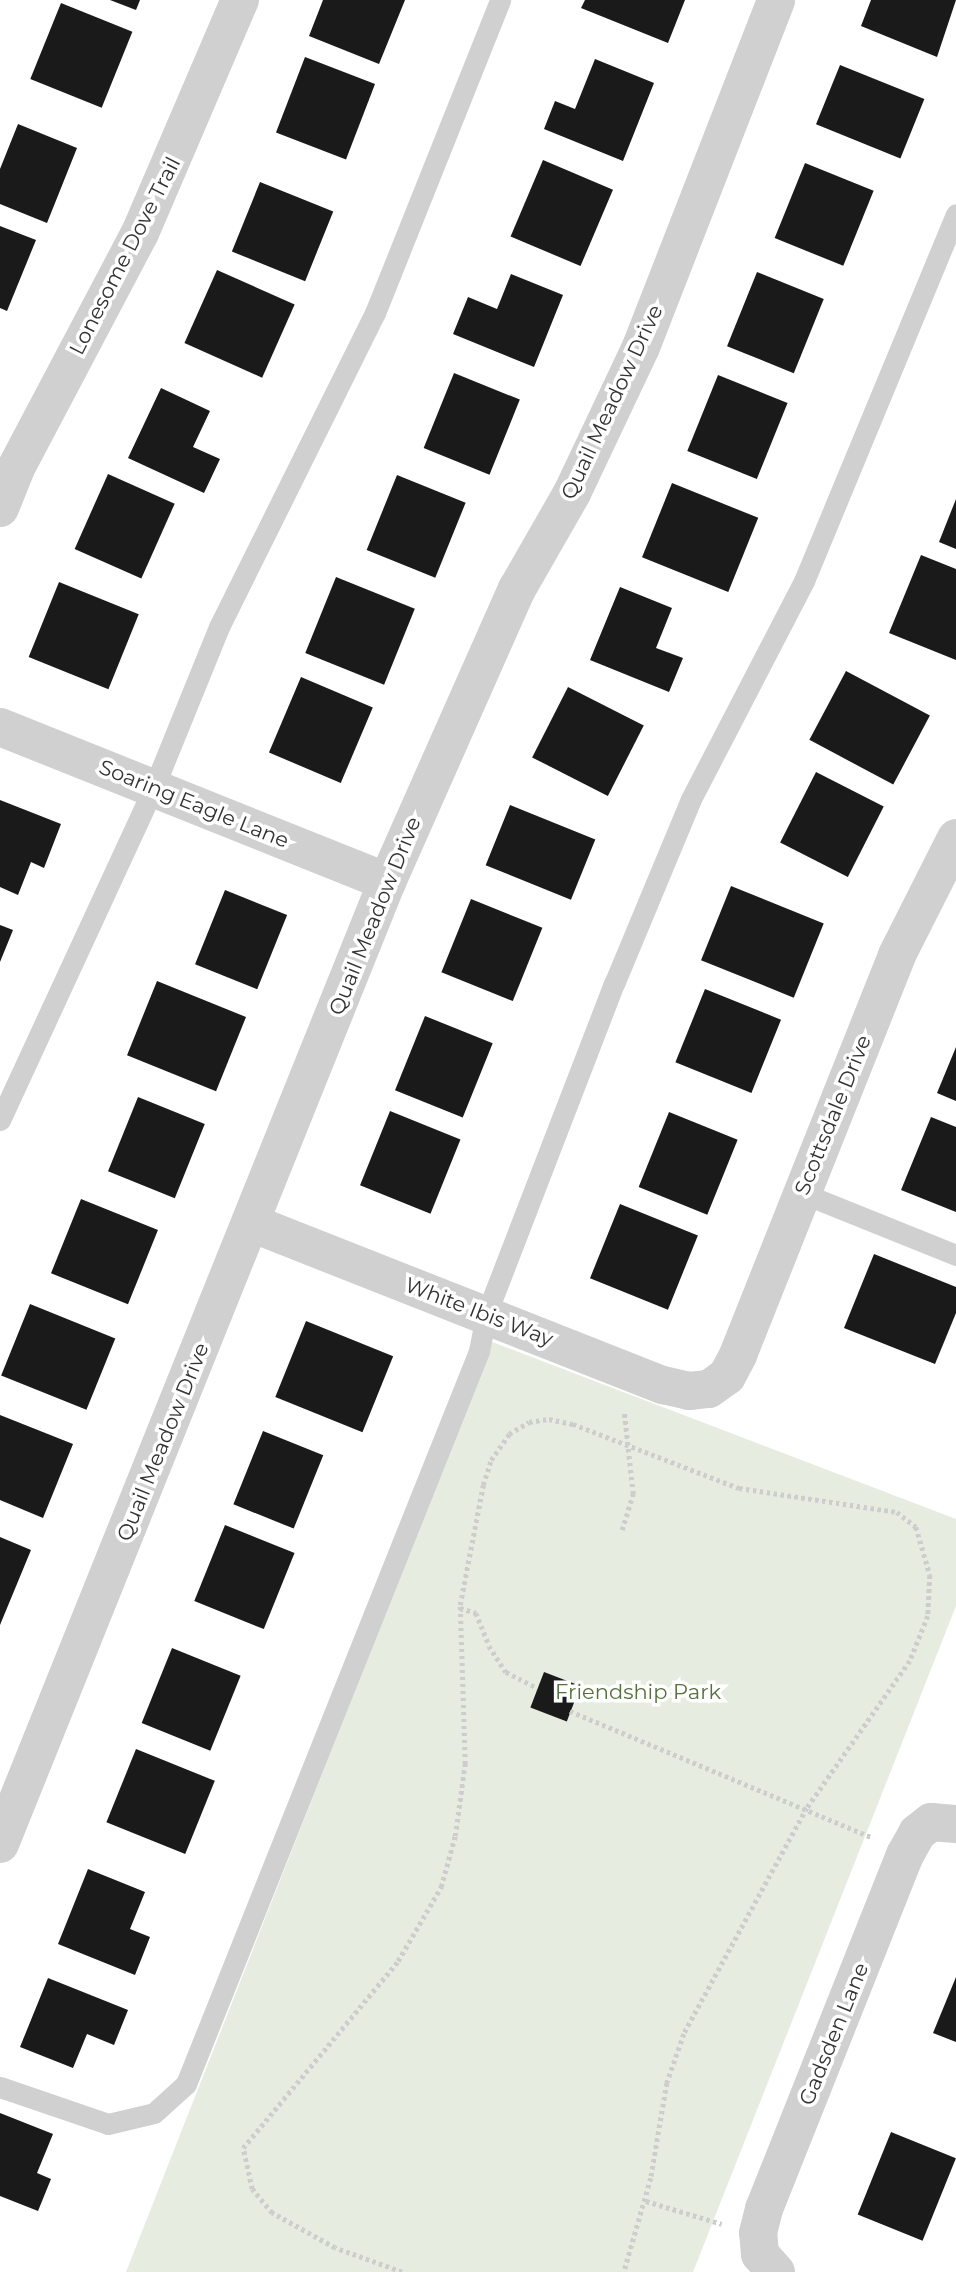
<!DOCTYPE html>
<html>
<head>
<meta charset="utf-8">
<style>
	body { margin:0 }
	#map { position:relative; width:956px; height:2272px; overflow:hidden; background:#fff; font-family:Montserrat,sans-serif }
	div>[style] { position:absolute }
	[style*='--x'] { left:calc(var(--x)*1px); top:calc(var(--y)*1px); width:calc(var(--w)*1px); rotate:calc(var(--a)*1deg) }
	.green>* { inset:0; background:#e6ecdf }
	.building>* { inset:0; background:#1a1a1a; transform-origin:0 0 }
	.path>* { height:4.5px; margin-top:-2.25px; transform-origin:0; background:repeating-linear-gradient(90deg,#cdcdcd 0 3.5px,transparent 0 7px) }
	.lane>* { height:21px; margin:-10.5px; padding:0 10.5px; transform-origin:10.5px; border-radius:10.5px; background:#d0d0d0 }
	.street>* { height:38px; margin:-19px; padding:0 19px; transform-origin:19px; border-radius:19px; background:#d0d0d0 }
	span { translate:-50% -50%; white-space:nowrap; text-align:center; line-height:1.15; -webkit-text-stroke:7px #fff; paint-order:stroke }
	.street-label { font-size:21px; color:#333 }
	.park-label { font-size:21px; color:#56703f }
</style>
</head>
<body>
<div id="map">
	<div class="green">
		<i style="clip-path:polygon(492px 1342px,956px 1519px,956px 1606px,693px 2272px,126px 2272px)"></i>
	</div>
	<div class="building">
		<i style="clip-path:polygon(110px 0,140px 0,136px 10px)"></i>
		<i style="clip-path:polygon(323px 0,405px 0,379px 64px,309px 36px)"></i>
		<i style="clip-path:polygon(585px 0,685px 0,668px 43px,581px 8px)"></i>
		<i style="clip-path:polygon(871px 0,956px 0,937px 57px,861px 26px)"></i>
		<i style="left:61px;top:3px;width:77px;height:82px;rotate:22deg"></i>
		<i style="left:305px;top:57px;width:75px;height:81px;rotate:21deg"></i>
		<i style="clip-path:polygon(595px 59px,654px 83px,623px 161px,544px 129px,555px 101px,575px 109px)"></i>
		<i style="left:840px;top:65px;width:91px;height:64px;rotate:22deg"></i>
		<i style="clip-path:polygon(18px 124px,77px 148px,47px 223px,0 204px,0 169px)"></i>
		<i style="left:543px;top:160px;width:76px;height:83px;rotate:23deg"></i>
		<i style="left:805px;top:163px;width:74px;height:81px;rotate:22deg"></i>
		<i style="left:260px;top:182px;width:79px;height:75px;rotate:22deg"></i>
		<i style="clip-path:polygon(0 226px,36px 240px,7px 311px,0 308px)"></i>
		<i style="left:217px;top:270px;width:85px;height:80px;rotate:24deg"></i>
		<i style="left:757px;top:272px;width:72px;height:80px;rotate:22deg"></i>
		<i style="clip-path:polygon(511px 274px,563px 295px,534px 367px,453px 334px,468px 297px,497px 309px)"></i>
		<i style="left:454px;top:373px;width:71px;height:81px;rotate:22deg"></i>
		<i style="left:718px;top:375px;width:75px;height:82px;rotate:22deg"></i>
		<i style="clip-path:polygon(161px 388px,210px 411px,193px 447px,220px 459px,204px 493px,128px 458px)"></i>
		<i style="left:108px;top:474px;width:73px;height:82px;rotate:24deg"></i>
		<i style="left:397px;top:475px;width:74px;height:81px;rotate:22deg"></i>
		<i style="left:672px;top:483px;width:93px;height:80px;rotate:22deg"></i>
		<i style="clip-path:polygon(956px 499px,956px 549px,939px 542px)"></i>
		<i style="clip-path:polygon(921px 555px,956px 569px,956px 660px,889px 633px)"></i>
		<i style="left:336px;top:577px;width:85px;height:82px;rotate:22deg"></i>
		<i style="left:59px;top:582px;width:86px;height:81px;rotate:22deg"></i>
		<i style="clip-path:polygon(620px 587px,672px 608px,656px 648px,683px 658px,669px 692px,590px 660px)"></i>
		<i style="left:846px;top:671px;width:95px;height:78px;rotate:28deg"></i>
		<i style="left:301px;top:677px;width:78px;height:82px;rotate:23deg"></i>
		<i style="left:568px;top:687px;width:85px;height:79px;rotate:27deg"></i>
		<i style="left:816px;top:772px;width:76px;height:79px;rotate:27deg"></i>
		<i style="clip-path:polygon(0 800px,61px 824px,44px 868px,31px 862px,18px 895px,0 887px)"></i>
		<i style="left:510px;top:805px;width:92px;height:65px;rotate:22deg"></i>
		<i style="left:731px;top:886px;width:100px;height:80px;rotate:22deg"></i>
		<i style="left:225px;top:890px;width:67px;height:80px;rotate:22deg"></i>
		<i style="left:471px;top:899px;width:77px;height:79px;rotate:22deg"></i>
		<i style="clip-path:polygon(0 925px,13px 930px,0 962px)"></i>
		<i style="left:157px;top:981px;width:96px;height:80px;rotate:22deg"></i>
		<i style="left:705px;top:989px;width:82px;height:79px;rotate:22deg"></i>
		<i style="left:425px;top:1016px;width:73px;height:80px;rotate:22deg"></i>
		<i style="clip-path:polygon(956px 1047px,956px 1101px,937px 1093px)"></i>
		<i style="left:138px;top:1097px;width:72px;height:80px;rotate:22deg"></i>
		<i style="left:390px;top:1111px;width:76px;height:80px;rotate:22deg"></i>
		<i style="left:669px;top:1112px;width:74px;height:81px;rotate:22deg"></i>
		<i style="clip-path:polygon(931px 1117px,956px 1127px,956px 1212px,901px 1190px)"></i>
		<i style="left:81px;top:1199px;width:83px;height:80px;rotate:22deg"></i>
		<i style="left:620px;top:1204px;width:84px;height:80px;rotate:22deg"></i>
		<i style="clip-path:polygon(874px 1254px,956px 1287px,956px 1313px,935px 1364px,844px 1328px)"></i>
		<i style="left:30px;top:1304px;width:92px;height:77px;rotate:22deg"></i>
		<i style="left:306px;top:1321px;width:94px;height:82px;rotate:22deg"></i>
		<i style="clip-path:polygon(0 1415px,73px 1444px,43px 1518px,0 1500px)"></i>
		<i style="left:263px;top:1431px;width:65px;height:79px;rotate:22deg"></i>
		<i style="left:225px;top:1525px;width:75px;height:82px;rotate:22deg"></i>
		<i style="clip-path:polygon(0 1537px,31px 1550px,0 1625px)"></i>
		<i style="left:172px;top:1648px;width:74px;height:81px;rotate:22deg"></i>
		<i style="left:544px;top:1672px;width:39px;height:38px;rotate:21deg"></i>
		<i style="left:136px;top:1749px;width:85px;height:79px;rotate:22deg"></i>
		<i style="clip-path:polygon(88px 1869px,145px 1892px,130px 1929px,150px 1937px,135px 1975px,58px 1944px)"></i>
		<i style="clip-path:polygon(956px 1977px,956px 2042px,933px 2033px)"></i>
		<i style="clip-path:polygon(48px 1978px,128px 2010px,114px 2045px,87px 2034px,73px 2068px,20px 2047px)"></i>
		<i style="clip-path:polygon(0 2113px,53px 2134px,37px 2173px,51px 2179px,38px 2211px,0 2196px)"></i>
		<i style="left:891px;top:2132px;width:70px;height:89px;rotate:22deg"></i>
	</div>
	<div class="path">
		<i style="--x:622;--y:1530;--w:38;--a:-73"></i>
		<i style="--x:633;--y:1494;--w:83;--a:-96.2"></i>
		<i style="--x:460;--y:1608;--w:17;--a:17"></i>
		<i style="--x:476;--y:1613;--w:35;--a:68"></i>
		<i style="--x:489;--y:1646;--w:31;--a:57"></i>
		<i style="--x:506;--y:1672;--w:35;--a:27"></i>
		<i style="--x:570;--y:1711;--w:329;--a:22.7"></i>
		<i style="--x:646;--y:2201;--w:79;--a:16.8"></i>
		<i style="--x:402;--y:2272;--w:71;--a:-160.3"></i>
		<i style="--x:335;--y:2248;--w:72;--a:-150.9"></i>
		<i style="--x:272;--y:2213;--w:31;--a:-130"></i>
		<i style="--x:252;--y:2189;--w:42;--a:-102.4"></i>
		<i style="--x:243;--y:2148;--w:243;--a:-50.3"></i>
		<i style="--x:398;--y:1961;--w:86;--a:-59.8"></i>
		<i style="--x:441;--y:1887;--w:53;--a:-74.6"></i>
		<i style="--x:455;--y:1836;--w:73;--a:-82.1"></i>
		<i style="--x:465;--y:1764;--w:159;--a:-91.8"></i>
		<i style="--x:460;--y:1605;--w:122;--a:-79.1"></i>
		<i style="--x:483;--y:1485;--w:26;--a:-72"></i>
		<i style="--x:491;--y:1460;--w:32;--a:-55"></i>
		<i style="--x:509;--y:1434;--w:23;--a:-31"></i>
		<i style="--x:529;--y:1422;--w:20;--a:-9"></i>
		<i style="--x:549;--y:1419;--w:25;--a:12"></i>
		<i style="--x:573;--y:1424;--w:178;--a:21.1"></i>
		<i style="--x:739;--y:1488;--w:160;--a:8.6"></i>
		<i style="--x:897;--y:1512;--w:24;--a:38"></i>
		<i style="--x:916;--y:1527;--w:50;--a:73.7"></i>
		<i style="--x:930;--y:1575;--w:41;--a:92.8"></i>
		<i style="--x:928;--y:1616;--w:48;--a:111.8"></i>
		<i style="--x:910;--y:1661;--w:179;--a:125"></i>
		<i style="--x:807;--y:1808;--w:257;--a:118.6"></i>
		<i style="--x:684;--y:2034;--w:52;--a:109.1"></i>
		<i style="--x:667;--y:2083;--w:96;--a:99.6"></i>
		<i style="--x:651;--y:2178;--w:98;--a:106"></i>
	</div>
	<div class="lane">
		<i style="--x:0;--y:1120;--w:367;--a:-65.2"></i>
		<i style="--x:154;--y:787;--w:173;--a:-67.9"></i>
		<i style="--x:219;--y:627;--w:351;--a:-63.6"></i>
		<i style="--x:375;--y:313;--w:337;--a:-68.2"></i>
		<i style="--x:802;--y:1193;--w:166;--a:21.9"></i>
		<i style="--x:0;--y:2087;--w:114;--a:18.9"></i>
		<i style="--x:108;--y:2124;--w:47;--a:-13.4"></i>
		<i style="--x:154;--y:2113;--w:43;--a:-42.2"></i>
		<i style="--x:186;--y:2084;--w:789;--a:-68.21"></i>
		<i style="--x:479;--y:1351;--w:37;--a:-79"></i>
		<i style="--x:486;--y:1315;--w:355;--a:-68.9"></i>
		<i style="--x:614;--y:984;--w:200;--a:-67.4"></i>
		<i style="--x:691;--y:799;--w:246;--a:-62.6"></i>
		<i style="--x:804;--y:581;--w:397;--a:-67.5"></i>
	</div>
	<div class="street">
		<i style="--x:0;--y:508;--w:43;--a:-68.2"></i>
		<i style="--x:16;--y:468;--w:266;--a:-62.2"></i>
		<i style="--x:140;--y:233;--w:254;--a:-66.8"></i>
		<i style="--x:0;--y:727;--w:417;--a:21.8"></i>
		<i style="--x:251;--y:1223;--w:443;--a:21.5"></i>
		<i style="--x:663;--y:1385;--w:27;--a:13"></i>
		<i style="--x:689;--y:1391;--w:20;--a:-6"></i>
		<i style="--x:709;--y:1389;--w:22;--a:-36"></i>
		<i style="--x:727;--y:1376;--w:24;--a:-62"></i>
		<i style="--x:738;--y:1355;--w:430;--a:-68.3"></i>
		<i style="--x:897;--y:955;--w:131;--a:-63.2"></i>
		<i style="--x:0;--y:1844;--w:1037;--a:-68.09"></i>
		<i style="--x:387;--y:882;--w:321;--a:-66.1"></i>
		<i style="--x:517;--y:589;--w:111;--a:-60.2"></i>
		<i style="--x:572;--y:493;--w:161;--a:-64.7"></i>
		<i style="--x:641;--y:347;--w:372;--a:-68.7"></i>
		<i style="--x:776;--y:2272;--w:24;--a:-132"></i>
		<i style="--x:760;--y:2254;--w:21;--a:-95"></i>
		<i style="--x:758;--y:2233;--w:25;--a:-76"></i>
		<i style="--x:764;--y:2209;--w:381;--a:-68.3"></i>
		<i style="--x:905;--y:1855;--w:25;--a:-61"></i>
		<i style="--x:917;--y:1833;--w:18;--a:-38"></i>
		<i style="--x:931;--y:1822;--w:25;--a:5"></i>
	</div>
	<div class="street-label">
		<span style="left:125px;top:256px;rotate:-63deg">Lonesome Dove Trail</span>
		<span style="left:612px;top:402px;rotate:-65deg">Quail Meadow Drive</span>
		<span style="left:194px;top:804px;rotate:22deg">Soaring Eagle Lane</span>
		<span style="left:375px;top:916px;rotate:-68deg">Quail Meadow Drive</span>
		<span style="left:833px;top:1115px;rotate:-68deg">Scottsdale Drive</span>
		<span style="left:479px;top:1312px;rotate:21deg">White Ibis Way</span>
		<span style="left:163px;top:1442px;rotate:-68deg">Quail Meadow Drive</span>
		<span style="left:834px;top:2034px;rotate:-68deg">Gadsden Lane</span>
	</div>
	<div class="park-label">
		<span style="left:638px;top:1692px">Friendship Park</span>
	</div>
</div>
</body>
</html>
